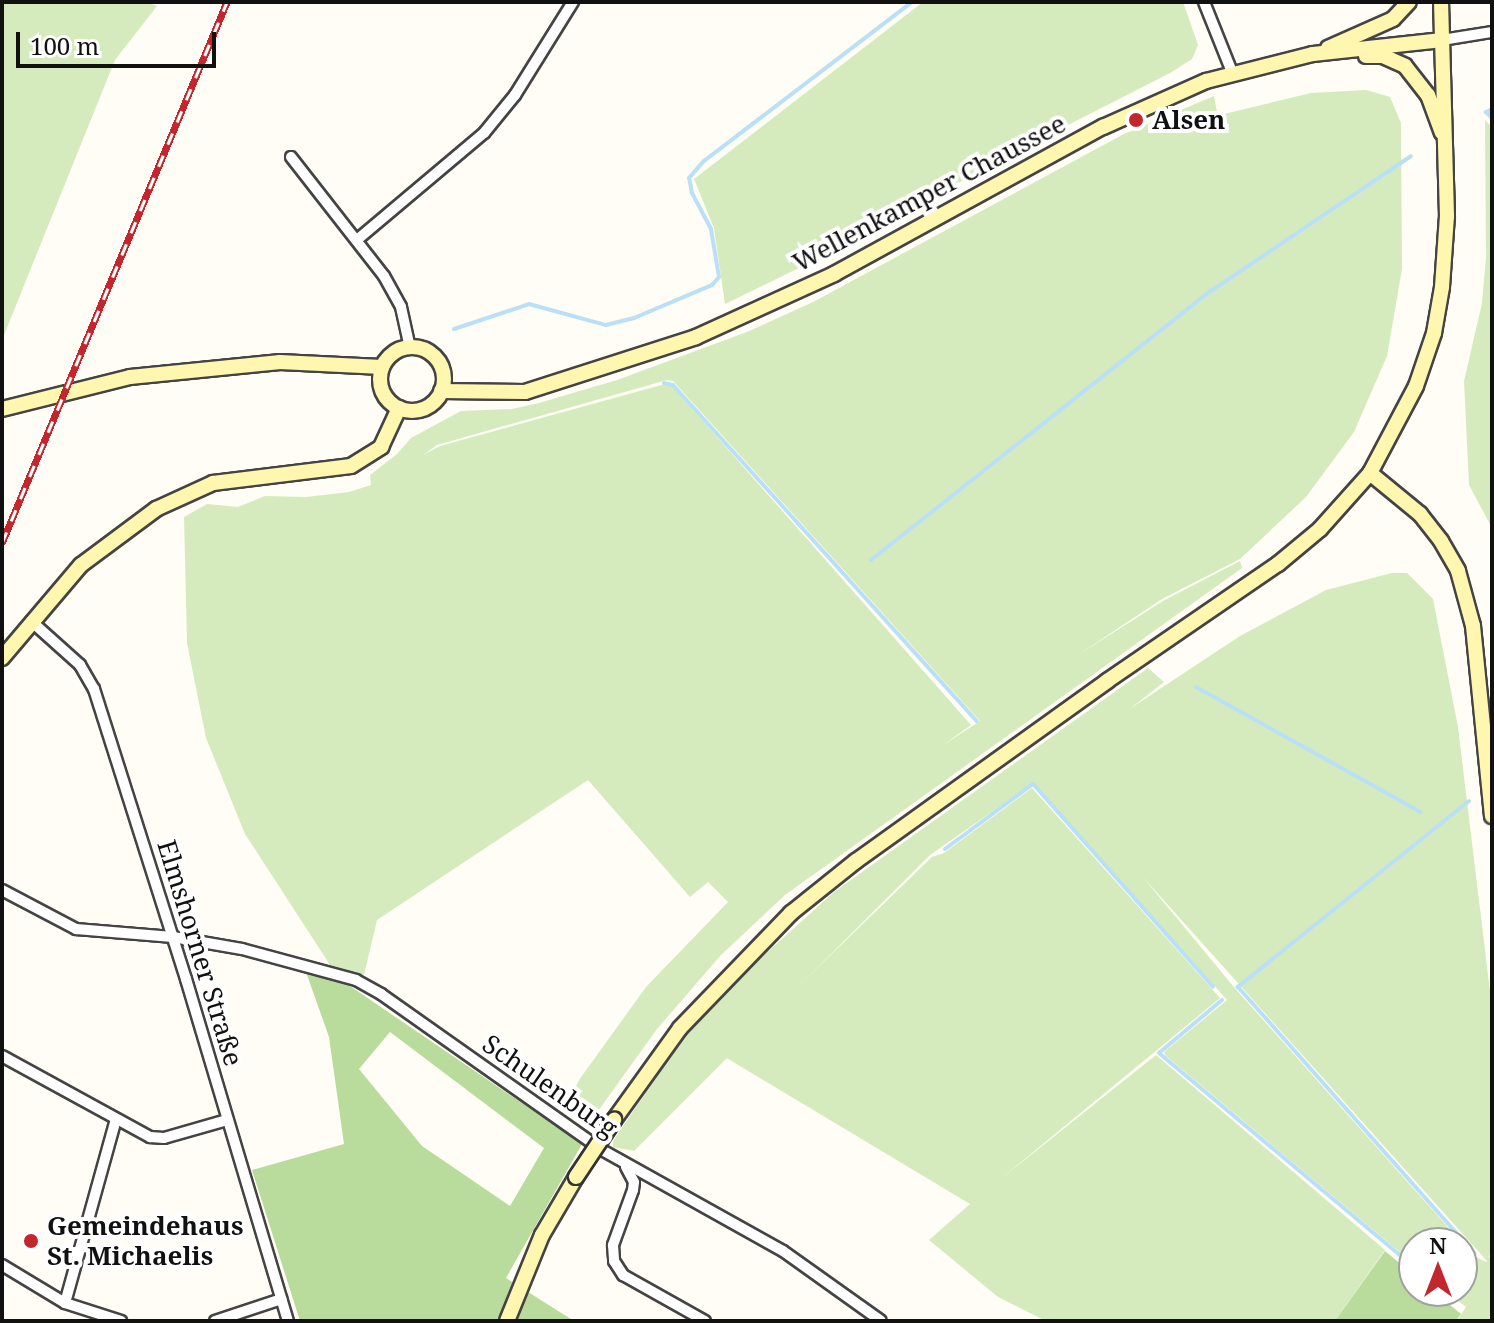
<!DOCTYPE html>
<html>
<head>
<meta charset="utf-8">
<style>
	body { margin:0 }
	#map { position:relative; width:1494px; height:1323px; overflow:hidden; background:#fffdf5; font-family:"Noto Serif",serif }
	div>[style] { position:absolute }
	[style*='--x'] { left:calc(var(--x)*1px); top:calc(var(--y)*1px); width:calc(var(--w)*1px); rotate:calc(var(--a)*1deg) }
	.green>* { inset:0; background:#d5ebbd }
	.forest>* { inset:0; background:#b9dc9c }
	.stream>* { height:4px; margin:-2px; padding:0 2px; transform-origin:2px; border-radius:2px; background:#b9e0f7 }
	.roads { filter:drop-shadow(2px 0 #444) drop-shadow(-2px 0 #444) drop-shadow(0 2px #444) drop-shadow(0 -2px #444) }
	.street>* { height:10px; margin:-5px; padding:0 5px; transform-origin:5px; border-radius:5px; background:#fff }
	.secondary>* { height:14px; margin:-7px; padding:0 7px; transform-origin:7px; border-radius:7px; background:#fff6b0 }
	.secondary>.ring { margin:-7px; padding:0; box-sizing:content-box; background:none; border:14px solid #fff6b0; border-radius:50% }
	.rail>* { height:7px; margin-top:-3.5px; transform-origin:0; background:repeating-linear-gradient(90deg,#fff 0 12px,#c4262e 0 24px); box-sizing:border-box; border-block:2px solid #c4262e }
	.bridges { filter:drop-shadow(2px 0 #333) drop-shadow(-2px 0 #333) drop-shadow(0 2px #333) drop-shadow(0 -2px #333) }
	.secondary-bridge>* { height:14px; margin:-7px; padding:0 7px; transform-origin:7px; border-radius:7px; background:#fff6b0 }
	.dots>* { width:22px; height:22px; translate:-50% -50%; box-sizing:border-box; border:4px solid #fff; border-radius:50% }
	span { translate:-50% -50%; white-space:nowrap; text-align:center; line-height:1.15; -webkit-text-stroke:8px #fff; paint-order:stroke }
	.poi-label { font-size:26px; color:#111; font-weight:700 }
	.left { translate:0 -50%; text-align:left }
	.street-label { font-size:26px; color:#111 }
	.frame { position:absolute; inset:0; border:4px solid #111; pointer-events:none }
	.north { position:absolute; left:1398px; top:1227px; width:80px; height:80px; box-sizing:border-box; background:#fff; border:2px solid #a0a0a0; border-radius:50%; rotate:0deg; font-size:22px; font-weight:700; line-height:32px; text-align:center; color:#111 }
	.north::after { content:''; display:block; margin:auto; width:28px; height:36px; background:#c4262e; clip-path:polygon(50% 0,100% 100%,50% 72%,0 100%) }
	.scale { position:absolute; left:16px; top:32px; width:200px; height:36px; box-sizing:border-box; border:4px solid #111; border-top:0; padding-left:10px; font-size:24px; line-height:28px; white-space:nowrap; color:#111; -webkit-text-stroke:6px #fff; paint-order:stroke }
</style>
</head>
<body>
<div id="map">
	<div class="green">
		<i style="clip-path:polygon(2px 2px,146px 2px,157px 6px,115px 60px,2px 340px)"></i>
		<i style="clip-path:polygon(923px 2px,1183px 2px,1198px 45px,1192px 59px,1170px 73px,1007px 156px,848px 244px,725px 304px,714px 228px,694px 179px)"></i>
		<i style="clip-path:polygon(evenodd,1366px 90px,1390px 97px,1401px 123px,1402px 269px,1387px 356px,1354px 432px,1306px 497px,1240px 559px,1162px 599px,1078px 655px,1163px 601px,1240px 561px,1242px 568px,785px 895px,721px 955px,657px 1029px,588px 1125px,566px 1109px,579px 1080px,646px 987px,728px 902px,708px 882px,690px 897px,588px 780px,377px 920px,364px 975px,330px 965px,245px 834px,206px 738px,187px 643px,184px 517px,207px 504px,238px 507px,265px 496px,306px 497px,349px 492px,371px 485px,370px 475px,397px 454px,411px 438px,461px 411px,512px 409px,539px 403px,617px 380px,747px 332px,813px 302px,1124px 134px,1214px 96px,1217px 112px,1207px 118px,1311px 93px,1366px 90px,667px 380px,673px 381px,980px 721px,942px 746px,971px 725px,673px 387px,665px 384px,440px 446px,423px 455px,437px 445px,667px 380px)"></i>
		<i style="clip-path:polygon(1485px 120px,1492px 127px,1492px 528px,1469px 485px,1464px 381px,1482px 303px,1486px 257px)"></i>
		<i style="clip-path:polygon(1392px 573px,1407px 573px,1433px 599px,1458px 727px,1492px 1008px,1492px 1251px,1488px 1258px,1492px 1254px,1492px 1321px,1457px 1321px,1466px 1307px,1446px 1291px,1462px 1291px,1462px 1243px,1474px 1256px,1486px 1262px,1487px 1261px,1142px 876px,1233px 986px,1462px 1243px,1414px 1243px,1414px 1264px,1165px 1055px,1164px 1052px,1227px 1000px,1033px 783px,930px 855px,634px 1151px,613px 1147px,613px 1141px,681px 1041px,732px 984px,834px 892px,1148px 668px,1164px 682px,1131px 708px,1240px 636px,1326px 590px)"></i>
		<i style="clip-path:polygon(1032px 788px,1220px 998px,998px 1181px,1156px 1055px,1385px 1250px,1335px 1321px,1046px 1321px,998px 1297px,929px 1240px,970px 1204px,725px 1057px,932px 857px,944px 853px)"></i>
	</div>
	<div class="forest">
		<i style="clip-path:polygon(evenodd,306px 972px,347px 984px,582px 1144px,506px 1278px,574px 1321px,300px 1321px,252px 1170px,344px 1144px,329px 1037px,306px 972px,390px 1032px,544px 1148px,510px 1206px,422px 1146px,359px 1069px,390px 1032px)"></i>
		<i style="clip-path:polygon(1385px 1251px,1414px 1275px,1414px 1291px,1433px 1291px,1461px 1314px,1456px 1321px,1335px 1321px)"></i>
	</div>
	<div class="stream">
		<i style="--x:1492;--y:109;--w:7;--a:153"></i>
		<i style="--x:1486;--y:112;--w:8;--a:45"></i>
		<i style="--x:454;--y:329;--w:79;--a:-18.4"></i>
		<i style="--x:529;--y:304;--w:80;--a:15.3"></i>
		<i style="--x:606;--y:325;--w:29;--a:-14"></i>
		<i style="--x:634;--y:318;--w:85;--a:-22.9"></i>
		<i style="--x:712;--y:285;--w:11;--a:-49"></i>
		<i style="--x:719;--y:277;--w:49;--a:-99.5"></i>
		<i style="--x:711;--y:229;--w:41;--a:-117.8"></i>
		<i style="--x:692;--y:193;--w:15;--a:-101"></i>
		<i style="--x:689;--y:178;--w:23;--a:-49"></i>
		<i style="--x:704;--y:161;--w:262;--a:-37.4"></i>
		<i style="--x:664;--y:383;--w:9;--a:13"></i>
		<i style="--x:673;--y:385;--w:453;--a:47.9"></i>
		<i style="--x:871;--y:560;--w:434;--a:-38.4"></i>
		<i style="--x:1211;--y:291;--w:241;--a:-34"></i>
		<i style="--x:1196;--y:687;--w:257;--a:29.1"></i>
		<i style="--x:1469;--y:801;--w:297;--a:141.2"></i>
		<i style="--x:1238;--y:987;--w:356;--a:48.4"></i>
		<i style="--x:945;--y:849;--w:109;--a:-36.5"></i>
		<i style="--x:1033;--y:784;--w:271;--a:48.4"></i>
		<i style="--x:1222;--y:1000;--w:82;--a:139.9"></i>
		<i style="--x:1159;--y:1053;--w:333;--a:40"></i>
		<i style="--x:1443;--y:1291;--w:15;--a:42"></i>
	</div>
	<div class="roads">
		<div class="street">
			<i style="--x:1204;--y:2;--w:75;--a:68.2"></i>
			<i style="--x:1442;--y:40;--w:51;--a:-9.1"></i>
			<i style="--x:291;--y:157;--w:151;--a:52"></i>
			<i style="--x:384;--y:276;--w:35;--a:61"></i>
			<i style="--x:401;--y:307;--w:42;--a:77.6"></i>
			<i style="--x:358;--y:239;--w:165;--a:-40.1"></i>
			<i style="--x:484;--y:133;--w:49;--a:-50.8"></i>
			<i style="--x:515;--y:95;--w:110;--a:-58.1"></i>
			<i style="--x:31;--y:621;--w:66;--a:41.9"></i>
			<i style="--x:80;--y:665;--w:28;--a:60"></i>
			<i style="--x:94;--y:689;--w:304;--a:72.4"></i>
			<i style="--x:186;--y:979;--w:357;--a:73.4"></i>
			<i style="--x:2;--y:890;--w:84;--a:27.8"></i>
			<i style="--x:76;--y:929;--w:97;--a:4.7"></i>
			<i style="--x:173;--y:937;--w:70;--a:9.9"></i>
			<i style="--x:242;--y:949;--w:118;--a:15.2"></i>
			<i style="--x:356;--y:980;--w:29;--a:29"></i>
			<i style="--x:381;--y:994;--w:271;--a:35.2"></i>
			<i style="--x:602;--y:1150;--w:207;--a:29.2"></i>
			<i style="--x:783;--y:1251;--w:120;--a:35.5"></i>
			<i style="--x:2;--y:1056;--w:169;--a:28.7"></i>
			<i style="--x:150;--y:1137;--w:14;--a:4"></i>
			<i style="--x:164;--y:1138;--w:66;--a:-15.9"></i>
			<i style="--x:626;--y:1167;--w:17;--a:62"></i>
			<i style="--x:634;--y:1182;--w:8;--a:97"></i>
			<i style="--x:633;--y:1190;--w:59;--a:110"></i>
			<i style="--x:613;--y:1245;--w:16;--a:86"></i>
			<i style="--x:614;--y:1261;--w:17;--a:57"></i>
			<i style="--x:623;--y:1275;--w:94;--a:29.3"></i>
			<i style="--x:2;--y:1265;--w:74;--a:31.1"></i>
			<i style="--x:65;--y:1303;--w:59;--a:17.8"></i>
			<i style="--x:65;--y:1303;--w:191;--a:-74.5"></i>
			<i style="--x:215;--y:1321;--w:70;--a:-18.4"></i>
		</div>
		<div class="secondary">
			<i style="--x:1328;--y:48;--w:71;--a:-24"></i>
			<i style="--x:1393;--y:19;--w:23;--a:-47"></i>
			<i style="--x:1366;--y:56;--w:17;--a:0"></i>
			<i style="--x:1383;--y:56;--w:24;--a:24"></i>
			<i style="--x:1405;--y:66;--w:37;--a:52"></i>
			<i style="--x:1428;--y:95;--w:40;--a:69.8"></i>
			<i class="ring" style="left:380px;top:347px;width:50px;height:50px"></i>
			<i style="--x:441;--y:391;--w:84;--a:0.7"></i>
			<i style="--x:525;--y:392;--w:180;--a:-17.8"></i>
			<i style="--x:696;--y:337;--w:152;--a:-24.5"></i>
			<i style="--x:834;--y:274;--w:307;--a:-28.7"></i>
			<i style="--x:1103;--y:127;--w:113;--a:-24.1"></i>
			<i style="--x:1206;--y:81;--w:110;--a:-14.2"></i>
			<i style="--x:1313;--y:54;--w:130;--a:-6.2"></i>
			<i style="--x:2;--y:409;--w:132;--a:-14"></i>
			<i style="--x:130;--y:377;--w:151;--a:-5.7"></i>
			<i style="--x:280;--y:362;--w:102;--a:2.8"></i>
			<i style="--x:1370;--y:473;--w:65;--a:39.4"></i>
			<i style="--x:1420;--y:514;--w:34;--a:52"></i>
			<i style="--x:1441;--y:541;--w:34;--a:60"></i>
			<i style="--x:1458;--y:571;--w:57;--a:74.7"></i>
			<i style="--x:1473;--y:626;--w:191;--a:84.3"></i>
			<i style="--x:2;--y:658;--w:122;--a:-49.7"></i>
			<i style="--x:81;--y:565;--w:94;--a:-36.7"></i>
			<i style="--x:156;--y:509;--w:63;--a:-24.5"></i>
			<i style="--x:213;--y:483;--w:139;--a:-7"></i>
			<i style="--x:351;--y:466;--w:36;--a:-32"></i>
			<i style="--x:381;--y:447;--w:43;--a:-65.2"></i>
			<i style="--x:614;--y:1120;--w:113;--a:-54.3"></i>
			<i style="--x:680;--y:1028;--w:160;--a:-46"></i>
			<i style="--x:791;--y:913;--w:83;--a:-38.7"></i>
			<i style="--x:856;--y:861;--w:309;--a:-35.6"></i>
			<i style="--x:1107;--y:681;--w:207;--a:-34.4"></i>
			<i style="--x:1278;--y:564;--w:55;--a:-39.8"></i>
			<i style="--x:1320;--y:529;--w:75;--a:-48.2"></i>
			<i style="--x:1370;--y:473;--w:98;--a:-62.1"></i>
			<i style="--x:1416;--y:386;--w:56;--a:-71.2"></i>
			<i style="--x:1434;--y:333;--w:47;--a:-80.1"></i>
			<i style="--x:1442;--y:287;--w:71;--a:-86"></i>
			<i style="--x:1447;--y:216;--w:214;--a:-91.6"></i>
			<i style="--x:507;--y:1321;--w:93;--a:-67.9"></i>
			<i style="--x:542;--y:1235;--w:67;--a:-59.6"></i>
		</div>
	</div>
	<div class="rail">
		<i style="--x:2;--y:543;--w:586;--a:-67.42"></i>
	</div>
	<div class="bridges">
		<div class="secondary-bridge">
			<i style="--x:576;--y:1177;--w:69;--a:-56.3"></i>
		</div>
	</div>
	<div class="dots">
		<i style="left:1136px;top:120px;background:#c4262e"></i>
		<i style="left:31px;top:1241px;background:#c4262e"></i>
	</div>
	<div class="poi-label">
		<span class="left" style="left:1152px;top:120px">Alsen</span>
		<span class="left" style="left:47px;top:1241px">Gemeindehaus<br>St. Michaelis</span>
	</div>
	<div class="street-label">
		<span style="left:929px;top:193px;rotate:-28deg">Wellenkamper Chaussee</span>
		<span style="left:200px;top:953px;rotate:73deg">Elmshorner Straße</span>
		<span style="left:550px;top:1086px;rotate:35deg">Schulenburg</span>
	</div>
	<div class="frame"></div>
	<div class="north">N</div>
	<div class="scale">100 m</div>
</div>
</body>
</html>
